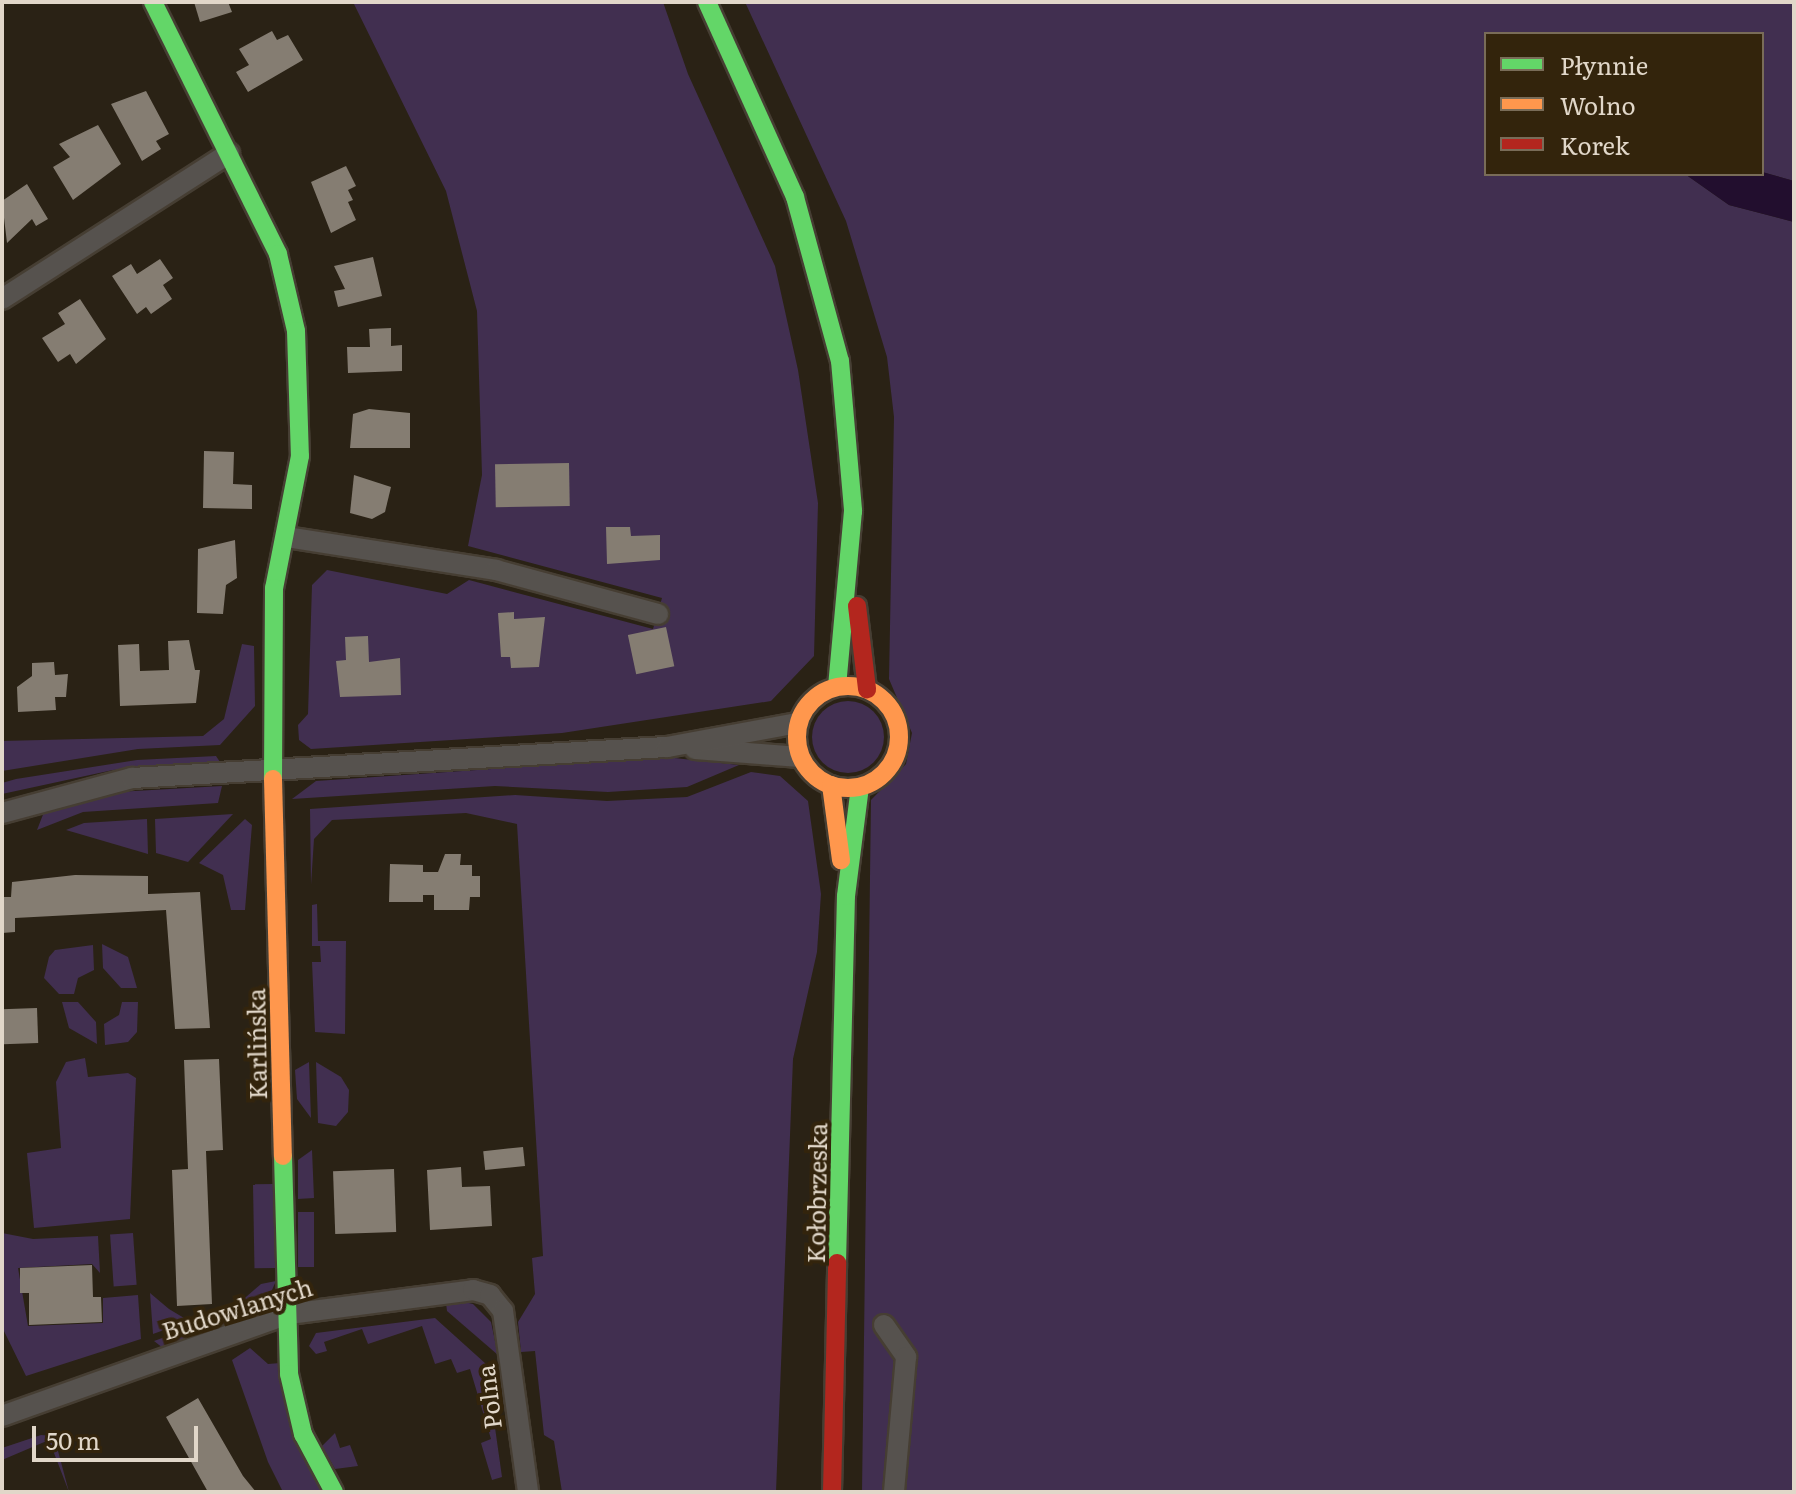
<!DOCTYPE html>
<html>
<head>
<meta charset="utf-8">
<style>
	body { margin:0 }
	#map { position:relative; width:1796px; height:1494px; overflow:hidden; background:#2a2215; font-family:Literata,serif }
	div>[style] { position:absolute }
	[style*='--x'] { left:calc(var(--x)*1px); top:calc(var(--y)*1px); width:calc(var(--w)*1px); rotate:calc(var(--a)*1deg) }
	.green>* { inset:0; background:#412f50; transform-origin:0 0 }
	.round { border-radius:50% }
	.water>* { inset:0; background:#220e2e }
	.building>* { inset:0; background:#857d72; transform-origin:0 0 }
	.roads { filter:drop-shadow(2px 0 #463e33) drop-shadow(-2px 0 #463e33) drop-shadow(0 2px #463e33) drop-shadow(0 -2px #463e33) }
	.street>* { height:20px; margin:-10px; padding:0 10px; transform-origin:10px; border-radius:10px; background:#56524e }
	.fast>* { height:18px; margin:-9px; padding:0 9px; transform-origin:9px; border-radius:9px; background:#63d668 }
	.slow>* { height:18px; margin:-9px; padding:0 9px; transform-origin:9px; border-radius:9px; background:#ff974d }
	.slow>.ring { margin:-9px; padding:0; box-sizing:content-box; background:none; border:18px solid #ff974d; border-radius:50% }
	.jam>* { height:18px; margin:-9px; padding:0 9px; transform-origin:9px; border-radius:9px; background:#b3261e }
	span { translate:-50% -50%; white-space:nowrap; text-align:center; line-height:1.15; -webkit-text-stroke:8px #33240c; paint-order:stroke }
	.street-label { font-size:24px; color:#e1d7c9 }
	.frame { position:absolute; inset:0; border:4px solid #e1d7c9; pointer-events:none }
	.legend { position:absolute; left:1484px; top:32px; width:280px; height:144px; box-sizing:border-box; background:#33240c; border:2px solid #796c58; margin:0; padding:10px 14px; list-style:none; font-size:24px; color:#e1d7c9 }
	.legend li { display:flex; align-items:center; gap:16px; height:40px }
	.legend b { width:40px; border:2px solid #796c58 }
	.scale { position:absolute; left:32px; top:1426px; width:166px; height:36px; box-sizing:border-box; border:4px solid #e1d7c9; border-top:0; padding-left:10px; font-size:24px; line-height:28px; white-space:nowrap; color:#e1d7c9; -webkit-text-stroke:6px #33240c; paint-order:stroke }
</style>
</head>
<body>
<div id="map">
	<div class="green">
		<i style="clip-path:polygon(353px 2px,663px 2px,688px 74px,775px 266px,798px 370px,818px 503px,814px 656px,771px 701px,562px 733px,311px 749px,299px 740px,298px 725px,308px 714px,312px 585px,327px 570px,447px 594px,469px 580px,653px 629px,662px 598px,468px 546px,482px 475px,477px 311px,446px 191px)"></i>
		<i style="clip-path:polygon(745px 2px,1794px 2px,1794px 181px,1762px 172px,1762px 34px,1486px 34px,1486px 174px,1685px 174px,1729px 205px,1794px 222px,1794px 1492px,862px 1492px,871px 800px,906px 764px,912px 733px,889px 679px,894px 417px,887px 357px,846px 221px)"></i>
		<i style="clip-path:polygon(242px 644px,254px 646px,255px 706px,220px 745px,138px 749px,2px 771px,2px 741px,203px 736px,224px 719px)"></i>
		<i class="round" style="left:812px;top:701px;width:72px;height:72px"></i>
		<i style="clip-path:polygon(216px 756px,220px 762px,113px 770px,2px 794px,2px 783px,16px 779px,137px 760px)"></i>
		<i style="clip-path:polygon(665px 757px,739px 765px,687px 787px,608px 792px,495px 786px,292px 799px,316px 781px)"></i>
		<i style="clip-path:polygon(751px 772px,780px 776px,808px 801px,821px 894px,817px 952px,793px 1059px,776px 1492px,562px 1492px,554px 1441px,544px 1435px,535px 1351px,521px 1352px,518px 1322px,535px 1294px,532px 1258px,543px 1256px,517px 824px,466px 813px,332px 820px,314px 839px,311px 885px,310px 809px,515px 795px,607px 801px,687px 797px)"></i>
		<i style="clip-path:polygon(222px 786px,218px 803px,83px 812px,37px 830px,44px 812px,117px 792px)"></i>
		<i style="clip-path:polygon(233px 814px,188px 862px,156px 853px,155px 819px)"></i>
		<i style="clip-path:polygon(147px 819px,148px 854px,66px 830px,84px 823px)"></i>
		<i style="clip-path:polygon(245px 819px,252px 825px,245px 910px,231px 910px,223px 875px,199px 863px)"></i>
		<i style="clip-path:polygon(317px 904px,318px 941px,346px 941px,345px 1034px,315px 1032px,312px 962px,321px 962px,320px 946px,312px 946px,312px 905px)"></i>
		<i style="clip-path:polygon(102px 944px,128px 957px,137px 988px,121px 988px,103px 968px)"></i>
		<i style="clip-path:polygon(93px 945px,94px 970px,78px 978px,74px 994px,59px 994px,44px 978px,49px 957px,55px 950px)"></i>
		<i style="clip-path:polygon(62px 1002px,78px 1002px,96px 1022px,97px 1044px,69px 1028px)"></i>
		<i style="clip-path:polygon(122px 1002px,138px 1002px,137px 1032px,128px 1042px,105px 1045px,104px 1024px,119px 1015px)"></i>
		<i style="clip-path:polygon(85px 1058px,88px 1077px,128px 1073px,136px 1078px,130px 1219px,34px 1228px,27px 1153px,61px 1148px,56px 1082px,66px 1062px)"></i>
		<i style="clip-path:polygon(309px 1062px,311px 1118px,297px 1099px,295px 1070px)"></i>
		<i style="clip-path:polygon(316px 1062px,341px 1077px,349px 1090px,348px 1112px,336px 1126px,318px 1123px)"></i>
		<i style="clip-path:polygon(312px 1150px,314px 1198px,298px 1199px,298px 1160px)"></i>
		<i style="left:274px;top:1184px;width:84px;height:21px;rotate:89deg"></i>
		<i style="left:298px;top:1212px;width:16px;height:55px"></i>
		<i style="clip-path:polygon(2px 1233px,33px 1239px,98px 1236px,100px 1273px,92px 1264px,18px 1268px,28px 1326px,103px 1323px,103px 1298px,138px 1295px,141px 1339px,26px 1376px,2px 1327px)"></i>
		<i style="left:133px;top:1233px;width:52px;height:23px;rotate:86deg"></i>
		<i style="clip-path:polygon(276px 1281px,263px 1310px,223px 1326px,223px 1317px,261px 1284px)"></i>
		<i style="clip-path:polygon(150px 1293px,169px 1309px,189px 1321px,153px 1334px)"></i>
		<i style="clip-path:polygon(460px 1301px,473px 1304px,491px 1322px,498px 1355px,447px 1311px,446px 1303px)"></i>
		<i style="clip-path:polygon(435px 1318px,486px 1364px,502px 1477px,492px 1480px,481px 1443px,491px 1439px,470px 1369px,457px 1373px,451px 1359px,435px 1364px,422px 1326px,368px 1344px,362px 1329px,324px 1342px,327px 1351px,316px 1354px,309px 1346px,316px 1333px)"></i>
		<i style="clip-path:polygon(206px 1322px,213px 1330px,163px 1348px,154px 1341px)"></i>
		<i style="clip-path:polygon(250px 1348px,268px 1364px,280px 1363px,323px 1492px,283px 1492px,268px 1462px,232px 1360px)"></i>
		<i style="clip-path:polygon(335px 1433px,340px 1448px,350px 1445px,358px 1466px,335px 1469px,322px 1446px)"></i>
		<i style="clip-path:polygon(41px 1435px,54px 1436px,69px 1492px,49px 1440px,2px 1460px,2px 1448px)"></i>
	</div>
	<div class="water">
		<i style="clip-path:polygon(1762px 172px,1794px 181px,1794px 222px,1729px 205px,1685px 174px)"></i>
	</div>
	<div class="building">
		<i style="clip-path:polygon(194px 2px,228px 2px,232px 12px,200px 22px)"></i>
		<i style="clip-path:polygon(272px 31px,277px 40px,288px 35px,303px 60px,248px 92px,236px 72px,249px 65px,239px 49px)"></i>
		<i style="clip-path:polygon(146px 91px,169px 134px,156px 141px,161px 149px,142px 161px,111px 104px)"></i>
		<i style="clip-path:polygon(98px 125px,121px 164px,73px 200px,53px 167px,70px 157px,59px 144px)"></i>
		<i style="clip-path:polygon(346px 166px,356px 186px,348px 190px,353px 200px,348px 202px,356px 220px,331px 233px,311px 182px)"></i>
		<i style="clip-path:polygon(27px 184px,48px 219px,36px 226px,32px 219px,7px 243px,2px 201px)"></i>
		<i style="clip-path:polygon(373px 257px,382px 296px,338px 307px,334px 291px,345px 289px,334px 266px)"></i>
		<i style="clip-path:polygon(160px 259px,173px 278px,163px 285px,172px 299px,151px 314px,146px 307px,137px 314px,112px 276px,131px 264px,137px 274px)"></i>
		<i style="clip-path:polygon(80px 299px,106px 339px,76px 364px,70px 354px,58px 362px,42px 338px,65px 324px,58px 313px)"></i>
		<i style="clip-path:polygon(391px 328px,391px 346px,402px 345px,402px 371px,348px 373px,347px 347px,370px 347px,369px 329px)"></i>
		<i style="clip-path:polygon(369px 409px,410px 413px,410px 448px,350px 448px,353px 414px)"></i>
		<i style="clip-path:polygon(204px 451px,234px 452px,233px 484px,252px 485px,252px 509px,203px 508px)"></i>
		<i style="left:569px;top:463px;width:43px;height:74px;rotate:89deg"></i>
		<i style="clip-path:polygon(354px 475px,391px 487px,385px 512px,372px 519px,350px 513px)"></i>
		<i style="clip-path:polygon(606px 527px,630px 527px,631px 536px,660px 535px,660px 560px,607px 564px)"></i>
		<i style="clip-path:polygon(235px 540px,237px 578px,226px 585px,223px 614px,197px 613px,198px 549px)"></i>
		<i style="clip-path:polygon(514px 612px,514px 619px,545px 617px,539px 667px,511px 668px,510px 657px,501px 657px,498px 613px)"></i>
		<i style="left:666px;top:627px;width:40px;height:39px;rotate:78deg"></i>
		<i style="clip-path:polygon(368px 636px,369px 662px,400px 658px,401px 695px,340px 697px,336px 661px,346px 660px,345px 637px)"></i>
		<i style="clip-path:polygon(189px 640px,195px 670px,200px 670px,196px 703px,120px 706px,118px 645px,139px 644px,140px 671px,169px 670px,168px 641px)"></i>
		<i style="clip-path:polygon(54px 662px,55px 675px,68px 674px,66px 697px,55px 697px,56px 710px,18px 712px,17px 687px,32px 676px,32px 663px)"></i>
		<i style="clip-path:polygon(445px 854px,461px 854px,460px 865px,472px 865px,472px 876px,480px 876px,480px 897px,470px 897px,469px 910px,434px 910px,434px 895px,423px 895px,423px 902px,389px 902px,390px 864px,423px 865px,423px 872px,438px 872px)"></i>
		<i style="clip-path:polygon(75px 875px,148px 876px,148px 894px,200px 892px,210px 1028px,175px 1029px,166px 910px,15px 918px,15px 932px,2px 933px,2px 897px,11px 897px,12px 882px)"></i>
		<i style="left:37px;top:1008px;width:35px;height:35px;rotate:88deg"></i>
		<i style="clip-path:polygon(219px 1059px,223px 1150px,206px 1151px,212px 1304px,177px 1306px,172px 1170px,188px 1169px,184px 1060px)"></i>
		<i style="left:523px;top:1147px;width:19px;height:40px;rotate:84deg"></i>
		<i style="clip-path:polygon(461px 1167px,462px 1187px,490px 1186px,492px 1226px,430px 1230px,427px 1170px)"></i>
		<i style="left:394px;top:1169px;width:63px;height:61px;rotate:88deg"></i>
		<i style="clip-path:polygon(92px 1265px,93px 1297px,101px 1297px,102px 1322px,29px 1325px,29px 1293px,20px 1293px,20px 1268px)"></i>
		<i style="clip-path:polygon(198px 1398px,243px 1476px,256px 1492px,208px 1492px,166px 1417px)"></i>
	</div>
	<div class="roads">
		<div class="street">
			<i style="--x:2;--y:299;--w:270;--a:-32.7"></i>
			<i style="--x:286;--y:537;--w:213;--a:8.9"></i>
			<i style="--x:496;--y:570;--w:168;--a:15.2"></i>
			<i style="--x:695;--y:749;--w:105;--a:4.4"></i>
			<i style="--x:2;--y:813;--w:135;--a:-15.1"></i>
			<i style="--x:132;--y:778;--w:536;--a:-3.32"></i>
			<i style="--x:667;--y:747;--w:133;--a:-10.4"></i>
			<i style="--x:884;--y:1325;--w:39;--a:55"></i>
			<i style="--x:906;--y:1357;--w:136;--a:95.1"></i>
			<i style="--x:2;--y:1416;--w:305;--a:-19.6"></i>
			<i style="--x:289;--y:1314;--w:186;--a:-7.4"></i>
			<i style="--x:473;--y:1290;--w:18;--a:16"></i>
			<i style="--x:490;--y:1295;--w:21;--a:51"></i>
			<i style="--x:503;--y:1311;--w:183;--a:82.1"></i>
		</div>
		<div class="fast">
			<i style="--x:153;--y:2;--w:281;--a:63.6"></i>
			<i style="--x:278;--y:254;--w:79;--a:76.8"></i>
			<i style="--x:296;--y:331;--w:125;--a:88.2"></i>
			<i style="--x:300;--y:456;--w:135;--a:101.1"></i>
			<i style="--x:274;--y:588;--w:191;--a:90.3"></i>
			<i style="--x:707;--y:2;--w:214;--a:65.7"></i>
			<i style="--x:795;--y:197;--w:170;--a:74.7"></i>
			<i style="--x:840;--y:361;--w:151;--a:85"></i>
			<i style="--x:853;--y:511;--w:176;--a:95.2"></i>
			<i style="--x:283;--y:1156;--w:218;--a:88.4"></i>
			<i style="--x:289;--y:1374;--w:62;--a:76.9"></i>
			<i style="--x:303;--y:1434;--w:66;--a:61.9"></i>
			<i style="--x:837;--y:1263;--w:367;--a:-88.6"></i>
			<i style="--x:846;--y:896;--w:110;--a:-82.7"></i>
		</div>
		<div class="slow">
			<i class="ring" style="left:797px;top:686px;width:84px;height:84px"></i>
			<i style="--x:273;--y:779;--w:377;--a:88.5"></i>
			<i style="--x:831;--y:785;--w:76;--a:82.4"></i>
		</div>
		<div class="jam">
			<i style="--x:857;--y:606;--w:84;--a:83.1"></i>
			<i style="--x:832;--y:1492;--w:229;--a:-88.7"></i>
		</div>
	</div>
	<div class="street-label">
		<span style="left:256px;top:1044px;rotate:-91deg">Karlińska</span>
		<span style="left:816px;top:1193px;rotate:-89deg">Kołobrzeska</span>
		<span style="left:237px;top:1308px;rotate:-17deg">Budowlanych</span>
		<span style="left:488px;top:1397px;rotate:-97deg">Polna</span>
	</div>
	<div class="frame"></div>
	<ul class="legend">
	<li><b style="height:10px;background:#63d668"></b>Płynnie</li>
	<li><b style="height:10px;background:#ff974d"></b>Wolno</li>
	<li><b style="height:10px;background:#b3261e"></b>Korek</li>
	</ul>
	<div class="scale">50 m</div>
</div>
</body>
</html>
